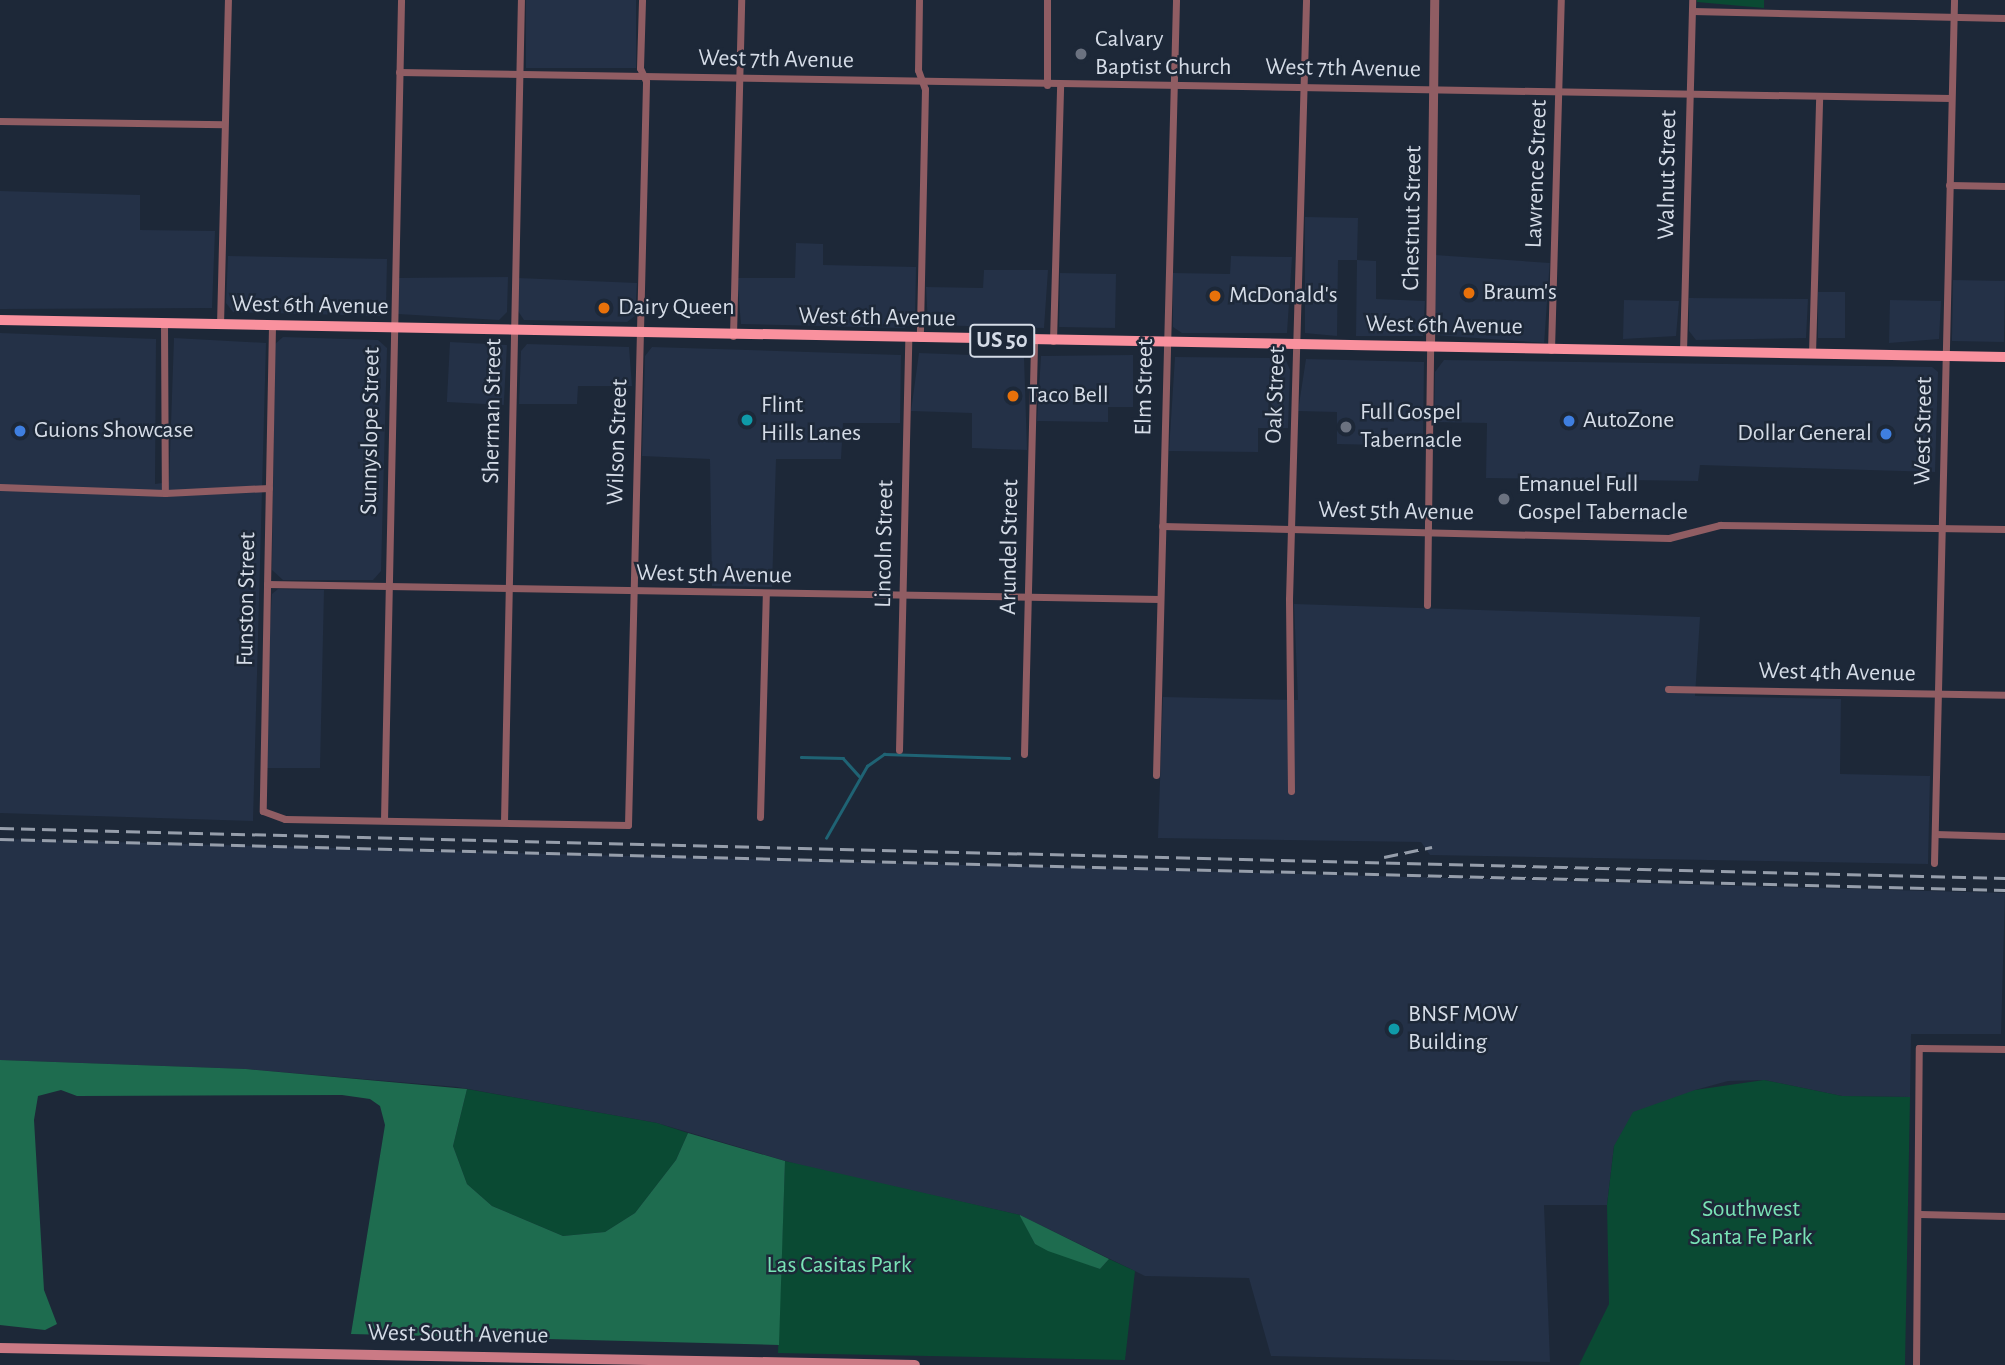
<!DOCTYPE html>
<html>
<head>
<meta charset="utf-8">
<style>
	body { margin:0 }
	#map { position:relative; width:2005px; height:1365px; overflow:hidden; background:#1d2838; font-family:"Alegreya Sans",sans-serif }
	div>[style] { position:absolute }
	[style*='--x'] { left:calc(var(--x)*1px); top:calc(var(--y)*1px); width:calc(var(--w)*1px); rotate:calc(var(--a)*1deg) }
	.built>* { inset:0; background:#243147; transform-origin:0 0 }
	.green>* { inset:0; background:#0a4a33 }
	.forest>* { inset:0; background:#1e6c4f }
	.stream>* { height:2.5px; margin:-1.25px; padding:0 1.25px; transform-origin:1.25px; border-radius:1.25px; background:#1f6374 }
	.minor>* { height:7px; margin:-3.5px; padding:0 3.5px; transform-origin:3.5px; border-radius:3.5px; background:#905d63 }
	.tertiary>* { height:9px; margin:-4.5px; padding:0 4.5px; transform-origin:4.5px; border-radius:4.5px; background:#905d63 }
	.secondary>* { height:10px; margin:-5px; padding:0 5px; transform-origin:5px; border-radius:5px; background:#cb7a85 }
	.primary>* { height:10px; margin:-5px; padding:0 5px; transform-origin:5px; border-radius:5px; background:#f9919e }
	.rail>* { height:2.5px; margin-top:-1.25px; transform-origin:0; background:repeating-linear-gradient(90deg,#969eab 0 14px,transparent 0 21px) }
	.dots>* { width:19px; height:19px; translate:-50% -50%; box-sizing:border-box; border:4px solid #1d2838; border-radius:50% }
	span { translate:-50% -50%; white-space:nowrap; text-align:center; line-height:1.15; -webkit-text-stroke:5px #1d2838; paint-order:stroke }
	.shield-label span { padding:2px 5px; background:#1d2838; border:2px solid; border-radius:5px; -webkit-text-stroke-width:0 }
	.shield-label { font-size:23px; color:#d5dce7; font-weight:700 }
	.poi-label { font-size:24px; color:#d5dce7 }
	.left { translate:0 -50%; text-align:left }
	.right { translate:-100% -50%; text-align:right }
	.street-label { font-size:24px; color:#d5dce7 }
	.park-label { font-size:24px; color:#79e3b6 }
</style>
</head>
<body>
<div id="map">
	<div class="built">
		<i style="left:526px;top:0;width:110px;height:68px"></i>
		<i style="clip-path:polygon(0 191px,140px 195px,140px 230px,215px 231px,212px 308px,0 309px)"></i>
		<i style="clip-path:polygon(1305px 217px,1358px 218px,1357px 260px,1376px 261px,1376px 299px,1425px 301px,1423px 336px,1356px 336px,1357px 260px,1338px 260px,1337px 336px,1305px 333px)"></i>
		<i style="clip-path:polygon(796px 243px,823px 244px,823px 265px,916px 267px,915px 322px,904px 328px,741px 324px,737px 278px,795px 278px)"></i>
		<i style="left:1435px;top:255px;width:115px;height:80px;rotate:4deg"></i>
		<i style="clip-path:polygon(228px 256px,387px 259px,386px 308px,380px 316px,233px 312px,226px 303px)"></i>
		<i style="clip-path:polygon(1231px 256px,1292px 257px,1287px 333px,1182px 333px,1173px 327px,1173px 273px,1230px 274px)"></i>
		<i style="clip-path:polygon(984px 270px,1048px 270px,1044px 328px,928px 325px,926px 287px,983px 288px)"></i>
		<i style="left:1060px;top:273px;width:56px;height:54px;rotate:1deg"></i>
		<i style="clip-path:polygon(508px 277px,507px 312px,499px 320px,398px 314px,398px 278px)"></i>
		<i style="clip-path:polygon(518px 278px,637px 283px,635px 316px,627px 322px,524px 320px,518px 311px)"></i>
		<i style="left:1953px;top:280px;width:52px;height:61px;rotate:1deg"></i>
		<i style="left:1818px;top:292px;width:27px;height:46px"></i>
		<i style="clip-path:polygon(1689px 298px,1808px 299px,1806px 338px,1696px 340px,1689px 331px)"></i>
		<i style="clip-path:polygon(1624px 300px,1679px 301px,1676px 336px,1623px 339px)"></i>
		<i style="clip-path:polygon(1890px 300px,1941px 301px,1939px 339px,1889px 343px)"></i>
		<i style="clip-path:polygon(0 333px,156px 339px,155px 484px,169px 482px,174px 338px,266px 343px,253px 821px,0 813px)"></i>
		<i style="clip-path:polygon(283px 337px,378px 340px,387px 348px,381px 571px,373px 580px,283px 580px,272px 570px,275px 344px)"></i>
		<i style="left:450px;top:342px;width:57px;height:60px;rotate:3deg"></i>
		<i style="clip-path:polygon(527px 344px,629px 347px,632px 386px,578px 386px,577px 404px,519px 404px,521px 351px)"></i>
		<i style="clip-path:polygon(652px 347px,901px 355px,900px 423px,843px 423px,841px 459px,776px 459px,772px 587px,712px 586px,710px 459px,642px 456px,645px 356px)"></i>
		<i style="clip-path:polygon(919px 353px,1024px 357px,1027px 450px,972px 448px,972px 413px,911px 411px)"></i>
		<i style="clip-path:polygon(1133px 355px,1133px 407px,1108px 407px,1108px 422px,1037px 421px,1041px 356px)"></i>
		<i style="clip-path:polygon(1175px 357px,1285px 358px,1290px 370px,1288px 428px,1258px 428px,1258px 452px,1169px 451px)"></i>
		<i style="clip-path:polygon(1306px 359px,1424px 362px,1423px 446px,1337px 444px,1337px 412px,1298px 411px)"></i>
		<i style="clip-path:polygon(1444px 360px,1932px 367px,1938px 372px,1935px 472px,1700px 465px,1698px 481px,1486px 478px,1487px 423px,1434px 422px,1435px 372px)"></i>
		<i style="clip-path:polygon(278px 589px,324px 590px,320px 768px,261px 768px,272px 594px)"></i>
		<i style="clip-path:polygon(1294px 604px,1700px 617px,1695px 696px,1841px 699px,1840px 774px,1930px 776px,1928px 864px,1430px 855px,1421px 842px,1158px 838px,1163px 697px,1298px 700px)"></i>
		<i style="clip-path:polygon(0 839px,2005px 893px,2001px 1034px,1911px 1034px,1910px 1097px,1842px 1096px,1764px 1080px,1728px 1081px,1695px 1090px,1614px 1146px,1607px 1205px,1544px 1205px,1550px 1362px,1271px 1356px,1249px 1278px,1145px 1276px,1020px 1215px,806px 1167px,657px 1123px,457px 1087px,246px 1069px,0 1060px)"></i>
	</div>
	<div class="green">
		<i style="clip-path:polygon(1764px 0,1764px 8px,1697px 2px,1697px 0)"></i>
		<i style="clip-path:polygon(1764px 1080px,1842px 1096px,1910px 1097px,1905px 1365px,1579px 1365px,1609px 1304px,1607px 1205px,1614px 1146px,1633px 1112px,1695px 1090px)"></i>
		<i style="clip-path:polygon(467px 1089px,657px 1123px,688px 1133px,676px 1160px,635px 1213px,605px 1232px,563px 1236px,492px 1206px,467px 1184px,453px 1146px)"></i>
		<i style="clip-path:polygon(785px 1161px,1020px 1215px,1035px 1244px,1100px 1269px,1109px 1259px,1135px 1271px,1125px 1360px,778px 1353px)"></i>
	</div>
	<div class="forest">
		<i style="clip-path:polygon(0 1060px,246px 1069px,467px 1089px,453px 1146px,467px 1184px,492px 1206px,563px 1236px,605px 1232px,635px 1213px,676px 1160px,688px 1133px,785px 1161px,779px 1345px,351px 1334px,385px 1125px,380px 1106px,370px 1099px,342px 1095px,77px 1096px,61px 1090px,38px 1096px,34px 1120px,44px 1290px,57px 1324px,45px 1330px,0 1325px)"></i>
		<i style="clip-path:polygon(1020px 1216px,1020px 1215px,1109px 1259px,1100px 1269px,1048px 1251px,1035px 1244px)"></i>
	</div>
	<div class="stream">
		<i style="--x:801;--y:757;--w:42;--a:1.4"></i>
		<i style="--x:843;--y:758;--w:24;--a:48"></i>
		<i style="--x:826;--y:838;--w:83;--a:-60.3"></i>
		<i style="--x:867;--y:766;--w:21;--a:-35"></i>
		<i style="--x:884;--y:754;--w:125;--a:1.8"></i>
	</div>
	<div class="minor">
		<i style="--x:919;--y:0;--w:70;--a:90.8"></i>
		<i style="--x:918;--y:70;--w:20;--a:70"></i>
		<i style="--x:925;--y:89;--w:249;--a:91.2"></i>
		<i style="--x:1047;--y:0;--w:85;--a:90"></i>
		<i style="--x:1692;--y:11;--w:313;--a:1.3"></i>
		<i style="--x:399;--y:72;--w:1552;--a:0.96"></i>
		<i style="--x:0;--y:121;--w:224;--a:0.8"></i>
		<i style="--x:1949;--y:185;--w:56;--a:1"></i>
		<i style="--x:164;--y:324;--w:169;--a:89.7"></i>
		<i style="--x:220;--y:325;--w:325;--a:-88.6"></i>
		<i style="--x:272;--y:326;--w:485;--a:91.1"></i>
		<i style="--x:263;--y:811;--w:23;--a:20"></i>
		<i style="--x:285;--y:819;--w:343;--a:1"></i>
		<i style="--x:628;--y:825;--w:744;--a:-88.61"></i>
		<i style="--x:646;--y:81;--w:14;--a:-115"></i>
		<i style="--x:640;--y:68;--w:68;--a:-88.3"></i>
		<i style="--x:733;--y:336;--w:336;--a:-88.6"></i>
		<i style="--x:1053;--y:341;--w:256;--a:-88.4"></i>
		<i style="--x:1551;--y:350;--w:350;--a:-88.4"></i>
		<i style="--x:1683;--y:352;--w:352;--a:-88.5"></i>
		<i style="--x:1812;--y:354;--w:258;--a:-88.4"></i>
		<i style="--x:0;--y:487;--w:165;--a:2.1"></i>
		<i style="--x:165;--y:493;--w:104;--a:-2.8"></i>
		<i style="--x:1162;--y:526;--w:507;--a:1.36"></i>
		<i style="--x:1669;--y:538;--w:53;--a:-14.3"></i>
		<i style="--x:1720;--y:525;--w:285;--a:0.8"></i>
		<i style="--x:267;--y:584;--w:893;--a:0.96"></i>
		<i style="--x:1427;--y:605;--w:258;--a:-89.3"></i>
		<i style="--x:1668;--y:689;--w:337;--a:1"></i>
		<i style="--x:899;--y:750;--w:411;--a:-88.7"></i>
		<i style="--x:1024;--y:754;--w:413;--a:-88.6"></i>
		<i style="--x:1156;--y:775;--w:775;--a:-88.52"></i>
		<i style="--x:1291;--y:791;--w:192;--a:-90.6"></i>
		<i style="--x:1289;--y:599;--w:599;--a:-88.37"></i>
		<i style="--x:760;--y:817;--w:222;--a:-88.5"></i>
		<i style="--x:384;--y:820;--w:820;--a:-88.81"></i>
		<i style="--x:504;--y:822;--w:822;--a:-88.82"></i>
		<i style="--x:1935;--y:834;--w:70;--a:1.6"></i>
		<i style="--x:1934;--y:863;--w:863;--a:-88.67"></i>
		<i style="--x:1920;--y:1214;--w:85;--a:1.3"></i>
		<i style="--x:1916;--y:1365;--w:317;--a:-89.5"></i>
		<i style="--x:1919;--y:1048;--w:86;--a:0.7"></i>
	</div>
	<div class="tertiary">
		<i style="--x:1430;--y:347;--w:347;--a:-89.3"></i>
	</div>
	<div class="secondary">
		<i style="--x:0;--y:1348;--w:915;--a:1.06"></i>
	</div>
	<div class="primary">
		<i style="--x:0;--y:320;--w:2005;--a:1.06"></i>
	</div>
	<div class="rail">
		<i style="--x:0;--y:828;--w:2006;--a:1.43"></i>
		<i style="--x:0;--y:839;--w:2006;--a:1.46"></i>
		<i style="--x:1384;--y:857;--w:49;--a:-11.8"></i>
	</div>
	<div class="dots">
		<i style="left:1081px;top:54px;background:#6b7280"></i>
		<i style="left:1469px;top:293px;background:#e8710a"></i>
		<i style="left:1215px;top:296px;background:#e8710a"></i>
		<i style="left:604px;top:308px;background:#e8710a"></i>
		<i style="left:1013px;top:396px;background:#e8710a"></i>
		<i style="left:747px;top:420px;background:#0f9aa8"></i>
		<i style="left:1569px;top:421px;background:#3f7fe0"></i>
		<i style="left:1346px;top:427px;background:#6b7280"></i>
		<i style="left:20px;top:431px;background:#3f7fe0"></i>
		<i style="left:1886px;top:434px;background:#3f7fe0"></i>
		<i style="left:1504px;top:499px;background:#6b7280"></i>
		<i style="left:1394px;top:1029px;background:#0f9aa8"></i>
	</div>
	<div class="shield-label">
		<span style="left:1002px;top:341px">US 50</span>
	</div>
	<div class="poi-label">
		<span class="left" style="left:1095px;top:54px">Calvary<br>Baptist Church</span>
		<span class="left" style="left:1483px;top:293px">Braum's</span>
		<span class="left" style="left:1229px;top:296px">McDonald's</span>
		<span class="left" style="left:618px;top:308px">Dairy Queen</span>
		<span class="left" style="left:1027px;top:396px">Taco Bell</span>
		<span class="left" style="left:761px;top:420px">Flint<br>Hills Lanes</span>
		<span class="left" style="left:1360px;top:427px">Full Gospel<br>Tabernacle</span>
		<span class="left" style="left:1583px;top:421px">AutoZone</span>
		<span class="left" style="left:34px;top:431px">Guions Showcase</span>
		<span class="right" style="left:1872px;top:434px">Dollar General</span>
		<span class="left" style="left:1518px;top:499px">Emanuel Full<br>Gospel Tabernacle</span>
		<span class="left" style="left:1408px;top:1029px">BNSF MOW<br>Building</span>
	</div>
	<div class="street-label">
		<span style="left:776px;top:60px;rotate:1deg">West 7th Avenue</span>
		<span style="left:1343px;top:69px;rotate:1deg">West 7th Avenue</span>
		<span style="left:1537px;top:174px;rotate:-88deg">Lawrence Street</span>
		<span style="left:1668px;top:175px;rotate:-89deg">Walnut Street</span>
		<span style="left:1413px;top:218px;rotate:-89deg">Chestnut Street</span>
		<span style="left:310px;top:306px;rotate:1deg">West 6th Avenue</span>
		<span style="left:877px;top:318px;rotate:1deg">West 6th Avenue</span>
		<span style="left:1444px;top:326px;rotate:1deg">West 6th Avenue</span>
		<span style="left:1145px;top:387px;rotate:-89deg">Elm Street</span>
		<span style="left:1276px;top:395px;rotate:-88deg">Oak Street</span>
		<span style="left:493px;top:411px;rotate:-89deg">Sherman Street</span>
		<span style="left:371px;top:431px;rotate:-89deg">Sunnyslope Street</span>
		<span style="left:1924px;top:431px;rotate:-89deg">West Street</span>
		<span style="left:618px;top:442px;rotate:-88deg">Wilson Street</span>
		<span style="left:1396px;top:512px;rotate:1deg">West 5th Avenue</span>
		<span style="left:885px;top:544px;rotate:-89deg">Lincoln Street</span>
		<span style="left:1010px;top:547px;rotate:-89deg">Arundel Street</span>
		<span style="left:714px;top:575px;rotate:1deg">West 5th Avenue</span>
		<span style="left:247px;top:599px;rotate:-89deg">Funston Street</span>
		<span style="left:1837px;top:673px;rotate:1deg">West 4th Avenue</span>
		<span style="left:458px;top:1335px;rotate:1deg">West South Avenue</span>
	</div>
	<div class="park-label">
		<span style="left:1751px;top:1224px">Southwest<br>Santa Fe Park</span>
		<span style="left:839px;top:1266px">Las Casitas Park</span>
	</div>
</div>
</body>
</html>
